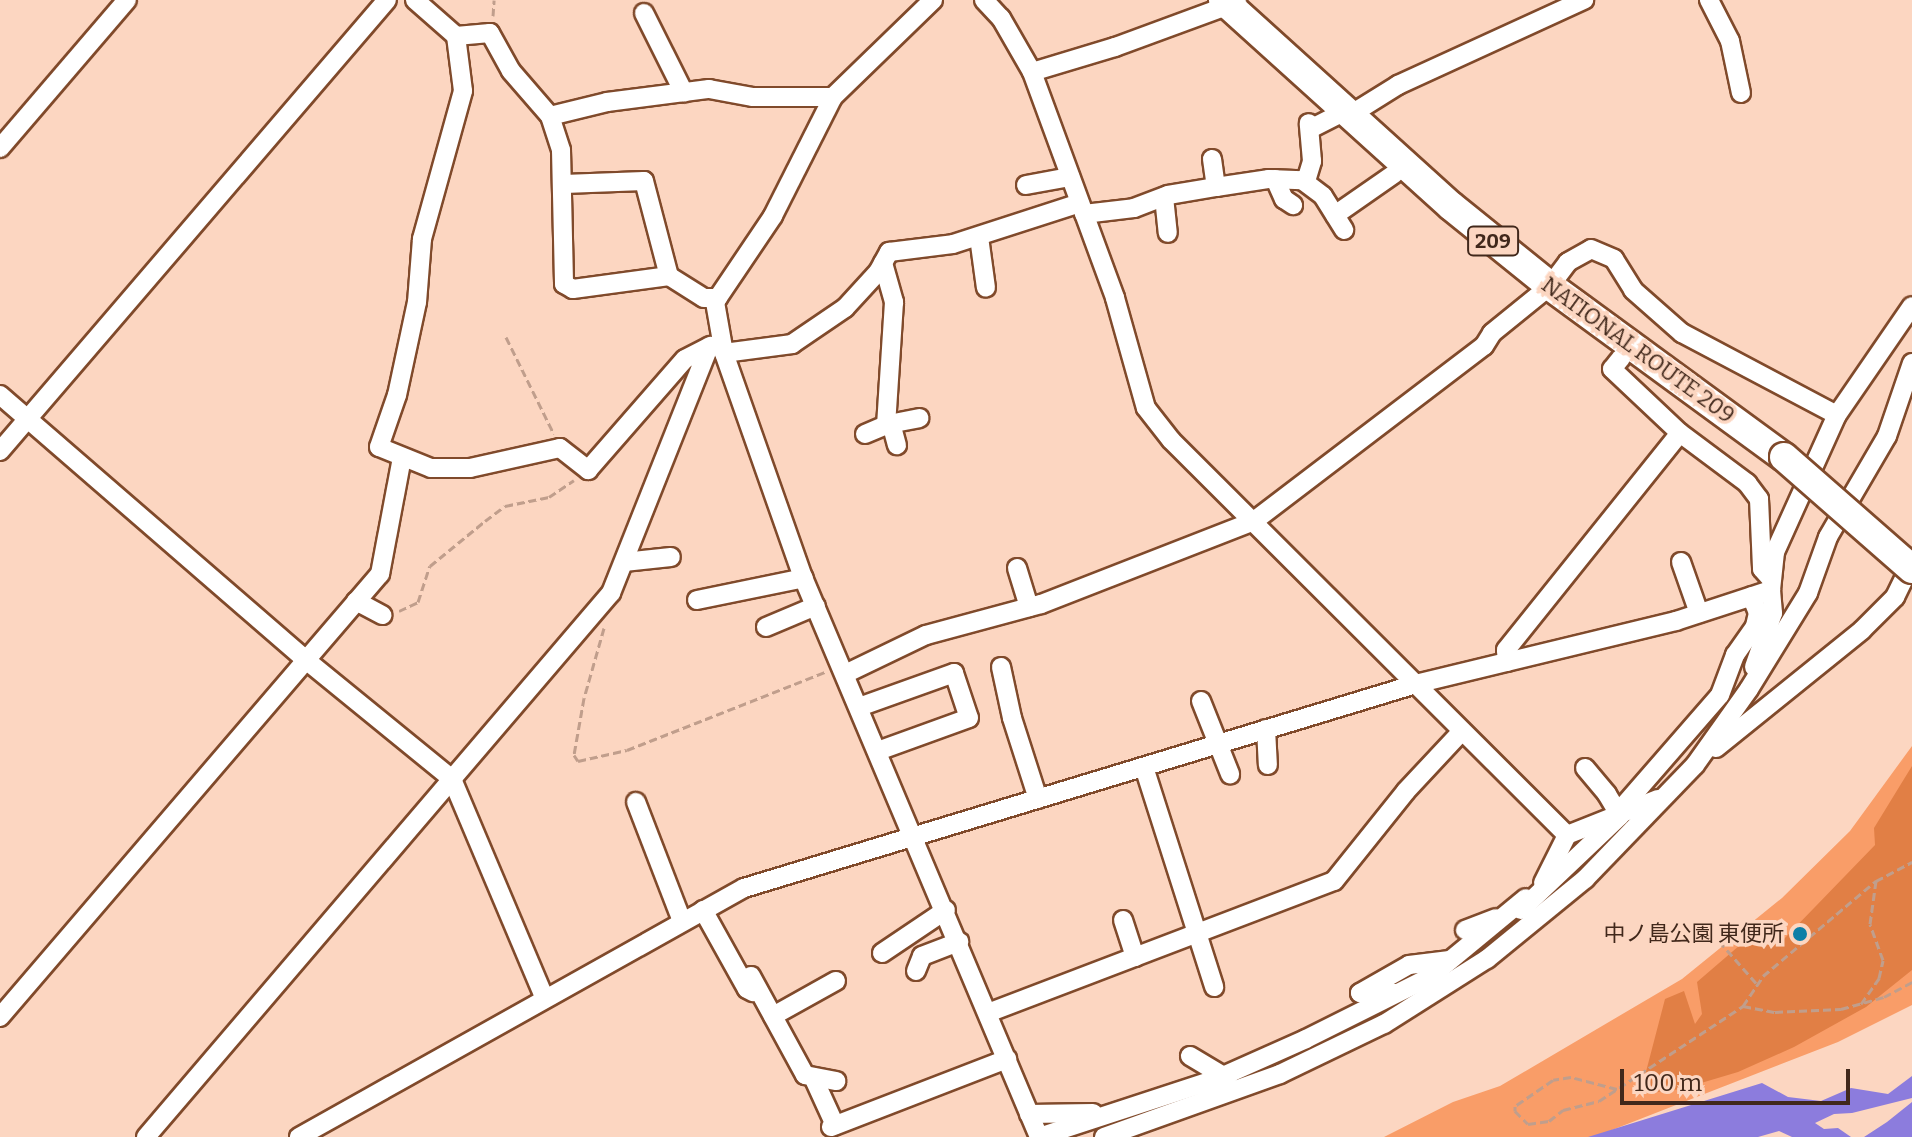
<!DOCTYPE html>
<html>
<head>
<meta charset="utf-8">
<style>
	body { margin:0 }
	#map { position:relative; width:1912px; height:1137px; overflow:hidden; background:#fcd6c1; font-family:Bitter,"Noto Sans JP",serif }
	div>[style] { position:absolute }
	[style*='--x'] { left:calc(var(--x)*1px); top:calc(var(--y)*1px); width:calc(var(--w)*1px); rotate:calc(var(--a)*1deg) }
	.green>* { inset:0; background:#f99d68 }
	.forest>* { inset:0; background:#e17f45 }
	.water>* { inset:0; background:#8c7cdd }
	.path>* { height:3px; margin-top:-1.5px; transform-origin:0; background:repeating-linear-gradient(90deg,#c09e8c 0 8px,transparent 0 12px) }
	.roads { filter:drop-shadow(2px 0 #804a2b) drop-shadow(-2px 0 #804a2b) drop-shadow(0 2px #804a2b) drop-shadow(0 -2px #804a2b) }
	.minor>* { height:18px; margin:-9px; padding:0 9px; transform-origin:9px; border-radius:9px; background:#fff }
	.highway>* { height:28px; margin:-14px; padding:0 14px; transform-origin:14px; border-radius:14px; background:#fff }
	.bridges { filter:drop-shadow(2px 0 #804a2b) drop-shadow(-2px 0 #804a2b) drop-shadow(0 2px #804a2b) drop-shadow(0 -2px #804a2b) }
	.highway-bridge>* { height:28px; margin:-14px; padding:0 14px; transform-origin:14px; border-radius:14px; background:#fff }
	.dots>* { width:22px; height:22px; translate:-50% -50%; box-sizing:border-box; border:4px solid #fcd6c1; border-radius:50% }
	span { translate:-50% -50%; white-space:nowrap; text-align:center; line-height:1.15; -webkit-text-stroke:7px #fcd6c1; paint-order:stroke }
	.shield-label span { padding:2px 6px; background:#fcd6c1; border:2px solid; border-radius:6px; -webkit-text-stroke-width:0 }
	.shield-label { font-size:20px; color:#41281b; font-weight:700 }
	.street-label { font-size:22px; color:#41281b }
	.poi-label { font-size:22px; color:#41281b }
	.right { translate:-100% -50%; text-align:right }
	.scale { position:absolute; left:1620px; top:1069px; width:230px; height:36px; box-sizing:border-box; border:4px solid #41281b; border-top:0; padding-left:10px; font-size:24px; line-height:28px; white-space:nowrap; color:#41281b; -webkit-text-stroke:6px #fcd6c1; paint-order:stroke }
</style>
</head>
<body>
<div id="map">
	<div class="green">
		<i style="clip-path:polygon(1912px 746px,1912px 1005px,1838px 1042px,1594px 1137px,1384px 1137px,1453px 1102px,1500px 1086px,1682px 979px,1782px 898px,1850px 831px)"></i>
	</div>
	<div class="forest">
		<i style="clip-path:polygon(1912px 766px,1912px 970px,1866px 1007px,1794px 1047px,1738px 1072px,1681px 1089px,1657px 1092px,1642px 1087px,1665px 999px,1684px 991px,1695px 1024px,1702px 1014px,1697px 982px,1747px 939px,1764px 929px,1784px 939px,1875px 845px,1874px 828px)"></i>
	</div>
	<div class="water">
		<i style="clip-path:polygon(1912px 1076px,1912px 1098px,1852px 1113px,1834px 1114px,1815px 1123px,1824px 1129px,1838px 1128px,1851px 1137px,1792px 1137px,1779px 1131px,1758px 1137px,1588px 1137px,1762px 1083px,1788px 1097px,1821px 1101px,1851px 1088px,1888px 1094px)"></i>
		<i style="clip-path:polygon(1912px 1102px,1912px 1137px,1864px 1137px,1887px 1122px)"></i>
	</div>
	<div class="path">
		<i style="--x:493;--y:16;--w:16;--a:-86"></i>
		<i style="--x:506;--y:337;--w:108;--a:63.7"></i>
		<i style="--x:399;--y:611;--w:21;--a:-25"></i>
		<i style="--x:418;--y:602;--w:38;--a:-72"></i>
		<i style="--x:430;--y:566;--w:71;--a:-39.3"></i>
		<i style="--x:485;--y:521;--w:25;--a:-37"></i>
		<i style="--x:505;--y:506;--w:45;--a:-11.6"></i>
		<i style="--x:549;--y:497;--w:30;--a:-34"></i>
		<i style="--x:604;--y:628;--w:73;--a:105.9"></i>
		<i style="--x:584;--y:698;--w:58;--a:100"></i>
		<i style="--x:574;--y:755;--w:7;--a:56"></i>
		<i style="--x:578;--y:761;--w:50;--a:-12.7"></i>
		<i style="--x:627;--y:750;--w:213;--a:-21.5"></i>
		<i style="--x:1719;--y:941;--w:56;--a:48.6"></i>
		<i style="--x:1861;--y:1004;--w:32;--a:-55"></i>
		<i style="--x:1879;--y:978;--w:18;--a:-77"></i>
		<i style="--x:1883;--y:960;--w:38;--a:-110"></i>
		<i style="--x:1870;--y:924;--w:43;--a:-82.1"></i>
		<i style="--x:1743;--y:1006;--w:33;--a:11"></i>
		<i style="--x:1775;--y:1012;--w:66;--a:-2.6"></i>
		<i style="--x:1841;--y:1009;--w:45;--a:-15.6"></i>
		<i style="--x:1884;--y:997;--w:32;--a:-28"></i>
		<i style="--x:1617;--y:1089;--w:48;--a:-165.4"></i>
		<i style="--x:1571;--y:1077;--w:18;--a:171"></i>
		<i style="--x:1553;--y:1080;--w:46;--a:145.6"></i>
		<i style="--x:1515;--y:1106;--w:5;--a:90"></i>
		<i style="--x:1515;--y:1111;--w:18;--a:45"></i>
		<i style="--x:1528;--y:1124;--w:21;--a:-8"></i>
		<i style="--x:1549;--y:1121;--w:18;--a:-38"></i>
		<i style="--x:1563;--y:1110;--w:37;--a:-14"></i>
		<i style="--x:1599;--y:1101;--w:173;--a:-33.4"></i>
		<i style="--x:1743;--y:1006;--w:36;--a:-56"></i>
		<i style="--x:1763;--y:976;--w:148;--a:-40.1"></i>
		<i style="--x:1876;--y:881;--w:41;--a:-27.8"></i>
	</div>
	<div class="roads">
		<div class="minor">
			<i style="--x:415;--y:0;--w:55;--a:41.3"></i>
			<i style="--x:456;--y:36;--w:55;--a:82.7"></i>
			<i style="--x:463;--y:91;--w:154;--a:105.5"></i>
			<i style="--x:422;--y:239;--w:63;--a:94.5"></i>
			<i style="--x:417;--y:302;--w:95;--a:102.1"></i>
			<i style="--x:397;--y:395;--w:55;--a:109.1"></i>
			<i style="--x:379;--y:447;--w:56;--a:22"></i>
			<i style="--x:431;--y:468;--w:39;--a:0"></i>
			<i style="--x:470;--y:468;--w:92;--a:-12.5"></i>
			<i style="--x:560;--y:448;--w:36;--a:38"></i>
			<i style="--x:588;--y:470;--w:147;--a:-48.9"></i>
			<i style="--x:685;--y:359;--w:29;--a:-27"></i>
			<i style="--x:933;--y:0;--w:139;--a:135.9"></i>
			<i style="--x:833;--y:97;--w:133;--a:116.8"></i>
			<i style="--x:773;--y:216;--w:104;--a:124"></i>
			<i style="--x:715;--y:302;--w:52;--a:80"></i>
			<i style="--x:724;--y:353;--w:235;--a:70.6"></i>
			<i style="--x:802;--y:575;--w:610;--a:67.13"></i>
			<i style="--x:984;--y:0;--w:25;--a:47"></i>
			<i style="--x:1001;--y:18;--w:62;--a:60.1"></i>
			<i style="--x:1032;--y:72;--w:241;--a:69.8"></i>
			<i style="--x:1115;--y:298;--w:114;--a:74.3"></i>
			<i style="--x:1146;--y:408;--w:41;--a:52"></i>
			<i style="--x:1171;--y:440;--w:559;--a:44.93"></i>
			<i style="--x:1567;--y:835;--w:98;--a:-21.6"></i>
			<i style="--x:1709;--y:0;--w:46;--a:62.9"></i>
			<i style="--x:1730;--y:41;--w:53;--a:78.1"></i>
			<i style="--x:644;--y:13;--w:89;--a:63.4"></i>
			<i style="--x:456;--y:36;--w:34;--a:-5"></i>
			<i style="--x:490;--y:33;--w:43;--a:61.1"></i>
			<i style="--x:511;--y:71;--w:60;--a:49.1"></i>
			<i style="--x:550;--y:116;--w:59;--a:-13.8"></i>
			<i style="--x:607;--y:102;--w:103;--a:-7.3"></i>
			<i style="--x:709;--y:89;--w:45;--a:10.3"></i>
			<i style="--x:753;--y:97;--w:80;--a:0"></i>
			<i style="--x:1032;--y:72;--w:87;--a:-16.8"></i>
			<i style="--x:1115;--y:47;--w:130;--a:-20.2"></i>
			<i style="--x:1350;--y:115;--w:57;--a:-32"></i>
			<i style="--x:1398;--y:85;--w:205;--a:-24.6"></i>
			<i style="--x:550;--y:116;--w:36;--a:72"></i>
			<i style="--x:561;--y:150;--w:134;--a:88.7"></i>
			<i style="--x:564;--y:284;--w:10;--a:29"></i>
			<i style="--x:573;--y:289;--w:97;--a:-7.7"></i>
			<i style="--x:1312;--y:128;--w:37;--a:-27"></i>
			<i style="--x:0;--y:148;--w:195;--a:-49.4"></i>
			<i style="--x:1212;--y:159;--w:28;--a:82"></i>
			<i style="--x:1275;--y:179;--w:22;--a:66"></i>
			<i style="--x:1284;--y:199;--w:11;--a:34"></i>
			<i style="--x:1306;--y:181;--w:21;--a:-73"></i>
			<i style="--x:1312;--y:161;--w:38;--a:-95"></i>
			<i style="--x:564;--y:184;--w:80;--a:-2.1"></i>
			<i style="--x:644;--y:181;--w:98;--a:75.3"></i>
			<i style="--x:669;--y:276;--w:41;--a:32.2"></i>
			<i style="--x:704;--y:298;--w:14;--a:0"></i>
			<i style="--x:1026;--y:185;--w:45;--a:-10.3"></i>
			<i style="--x:1164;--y:197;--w:36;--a:84"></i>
			<i style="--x:1084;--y:214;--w:50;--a:-6.8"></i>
			<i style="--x:1134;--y:208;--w:36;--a:-21"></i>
			<i style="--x:1168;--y:195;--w:49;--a:-9.5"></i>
			<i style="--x:1216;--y:187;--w:54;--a:-8.6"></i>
			<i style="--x:1269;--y:179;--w:33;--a:2"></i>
			<i style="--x:1302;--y:180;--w:26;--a:37"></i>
			<i style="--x:1323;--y:196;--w:40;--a:58"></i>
			<i style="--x:1335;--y:215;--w:72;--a:-34.8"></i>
			<i style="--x:979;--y:237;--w:51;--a:82.2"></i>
			<i style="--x:883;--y:263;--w:41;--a:74.2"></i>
			<i style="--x:894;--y:302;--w:123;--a:93.7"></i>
			<i style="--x:724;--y:353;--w:69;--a:-7.5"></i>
			<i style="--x:792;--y:344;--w:64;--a:-34.2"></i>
			<i style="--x:845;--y:308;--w:49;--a:-47.5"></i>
			<i style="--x:878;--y:272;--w:23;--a:-61"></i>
			<i style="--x:889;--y:252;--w:64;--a:-7.1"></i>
			<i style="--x:953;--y:244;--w:133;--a:-17.9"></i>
			<i style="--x:1621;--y:358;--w:14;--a:129"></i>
			<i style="--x:1612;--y:369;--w:93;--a:43.3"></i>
			<i style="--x:1680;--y:433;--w:84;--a:36.7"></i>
			<i style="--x:1747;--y:483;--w:20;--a:53"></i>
			<i style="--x:1759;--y:499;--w:70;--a:87.5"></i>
			<i style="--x:1762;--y:569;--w:12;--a:48"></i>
			<i style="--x:0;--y:395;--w:405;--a:40.9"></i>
			<i style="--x:306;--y:660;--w:188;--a:39.2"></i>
			<i style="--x:452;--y:779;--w:237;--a:67.1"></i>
			<i style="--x:891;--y:423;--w:23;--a:75"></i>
			<i style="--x:865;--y:434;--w:26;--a:-23"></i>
			<i style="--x:889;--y:424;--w:31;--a:-11"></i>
			<i style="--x:0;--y:451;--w:594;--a:-49.37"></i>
			<i style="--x:624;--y:562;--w:47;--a:-6.1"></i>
			<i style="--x:1681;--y:562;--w:54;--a:70.6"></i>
			<i style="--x:1017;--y:568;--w:41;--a:72.9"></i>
			<i style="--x:697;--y:600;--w:109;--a:-11.6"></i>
			<i style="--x:356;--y:601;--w:30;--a:28"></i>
			<i style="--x:766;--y:627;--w:54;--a:-22.8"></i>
			<i style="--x:1507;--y:662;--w:12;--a:-95"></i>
			<i style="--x:1506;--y:650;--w:278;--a:-51.3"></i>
			<i style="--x:1001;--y:667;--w:52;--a:77.8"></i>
			<i style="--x:1012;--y:718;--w:85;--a:72.2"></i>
			<i style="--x:1754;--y:667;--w:57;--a:-70.6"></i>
			<i style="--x:1773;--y:613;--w:23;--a:-95"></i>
			<i style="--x:1771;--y:590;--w:38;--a:-84"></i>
			<i style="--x:1775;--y:552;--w:150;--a:-65.7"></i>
			<i style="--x:1837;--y:415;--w:132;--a:-55.5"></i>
			<i style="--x:845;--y:674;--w:90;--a:-25.7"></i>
			<i style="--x:926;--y:635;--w:119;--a:-15.1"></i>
			<i style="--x:1041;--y:604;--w:229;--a:-21.3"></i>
			<i style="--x:1254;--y:521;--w:289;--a:-37.3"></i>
			<i style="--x:1484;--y:346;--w:15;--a:-58"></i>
			<i style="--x:1492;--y:333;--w:75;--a:-39"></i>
			<i style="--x:1550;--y:286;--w:30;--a:-53"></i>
			<i style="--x:1568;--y:262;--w:26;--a:-29"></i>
			<i style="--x:1591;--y:249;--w:25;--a:23"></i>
			<i style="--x:1614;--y:259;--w:36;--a:58"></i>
			<i style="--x:1633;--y:290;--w:65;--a:41.3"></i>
			<i style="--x:1682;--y:333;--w:175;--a:27.9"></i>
			<i style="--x:1201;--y:701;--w:79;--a:68.3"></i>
			<i style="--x:859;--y:707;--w:101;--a:-19.7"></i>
			<i style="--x:954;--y:673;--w:47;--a:71.6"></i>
			<i style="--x:969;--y:718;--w:97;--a:160.1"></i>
			<i style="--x:1266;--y:729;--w:36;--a:87"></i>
			<i style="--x:1716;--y:748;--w:188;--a:-38.9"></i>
			<i style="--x:1862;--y:630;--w:47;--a:-45"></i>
			<i style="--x:1895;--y:597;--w:39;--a:-64"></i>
			<i style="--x:1144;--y:767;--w:231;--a:72.3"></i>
			<i style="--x:636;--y:802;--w:128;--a:68.9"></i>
			<i style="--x:1620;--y:810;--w:152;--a:-49"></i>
			<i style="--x:1720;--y:695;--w:43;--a:-69.4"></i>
			<i style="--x:1735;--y:655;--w:35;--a:-55"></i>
			<i style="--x:1755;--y:626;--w:13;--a:-77"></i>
			<i style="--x:1758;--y:613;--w:18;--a:-112"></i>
			<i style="--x:1543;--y:883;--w:54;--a:-63.4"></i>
			<i style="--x:703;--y:910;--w:90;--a:60.9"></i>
			<i style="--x:747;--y:989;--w:7;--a:27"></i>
			<i style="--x:1521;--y:910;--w:137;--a:-43.5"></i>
			<i style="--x:1620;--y:816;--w:26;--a:-121"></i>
			<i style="--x:1607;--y:794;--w:34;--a:-130"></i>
			<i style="--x:1123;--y:920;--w:39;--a:72"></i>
			<i style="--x:1465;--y:930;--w:33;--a:-21"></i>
			<i style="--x:882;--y:953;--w:77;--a:-33.9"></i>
			<i style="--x:916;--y:971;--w:16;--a:-68"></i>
			<i style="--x:922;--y:956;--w:40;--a:-21"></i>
			<i style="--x:751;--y:976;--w:113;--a:61.4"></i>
			<i style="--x:805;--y:1075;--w:32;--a:11"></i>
			<i style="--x:1396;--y:993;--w:36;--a:180"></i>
			<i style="--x:1360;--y:993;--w:56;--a:-29.7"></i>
			<i style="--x:1409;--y:965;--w:41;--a:-7"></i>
			<i style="--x:988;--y:1013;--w:370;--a:-20.9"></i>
			<i style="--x:1334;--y:881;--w:115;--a:-51.3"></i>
			<i style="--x:1406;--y:791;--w:82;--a:-47"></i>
			<i style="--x:773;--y:1016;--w:72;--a:-29.1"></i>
			<i style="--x:0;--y:1017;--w:584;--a:-49.38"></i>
			<i style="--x:380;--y:574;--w:118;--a:-79.3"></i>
			<i style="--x:1190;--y:1056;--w:39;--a:31"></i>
			<i style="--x:1223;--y:1076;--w:91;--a:-24"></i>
			<i style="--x:1306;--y:1039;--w:139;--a:-26.6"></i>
			<i style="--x:1430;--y:977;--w:124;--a:-39.5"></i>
			<i style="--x:813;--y:1077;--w:53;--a:65.4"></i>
			<i style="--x:1029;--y:1114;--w:64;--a:-0.9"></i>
			<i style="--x:831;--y:1127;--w:189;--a:-21.1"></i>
			<i style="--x:146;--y:1137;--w:716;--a:-49.48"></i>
			<i style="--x:611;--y:593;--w:265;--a:-68.3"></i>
			<i style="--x:299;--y:1137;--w:510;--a:-29.23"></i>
			<i style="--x:744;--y:888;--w:702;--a:-16.89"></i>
			<i style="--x:1416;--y:684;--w:268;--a:-13.6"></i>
			<i style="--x:1676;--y:621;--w:100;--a:-18.1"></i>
			<i style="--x:1039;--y:1137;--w:200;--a:-18.1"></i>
			<i style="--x:1104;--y:1137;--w:187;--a:-19.7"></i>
			<i style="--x:1280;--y:1074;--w:115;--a:-25.7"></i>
			<i style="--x:1384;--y:1024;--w:122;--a:-32.3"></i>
			<i style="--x:1487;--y:959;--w:127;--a:-39.2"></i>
			<i style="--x:1585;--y:879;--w:158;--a:-46"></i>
			<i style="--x:1695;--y:765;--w:93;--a:-54.6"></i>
			<i style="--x:1749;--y:689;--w:113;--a:-58.4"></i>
			<i style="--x:1808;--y:593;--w:59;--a:-70.3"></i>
			<i style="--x:1828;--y:537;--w:117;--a:-59.7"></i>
			<i style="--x:1887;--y:436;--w:77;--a:-71.1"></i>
		</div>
		<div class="highway">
			<i style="--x:1223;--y:0;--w:307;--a:42.1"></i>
			<i style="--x:1451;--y:206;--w:127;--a:38.9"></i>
			<i style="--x:1550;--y:286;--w:290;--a:36.2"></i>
		</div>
	</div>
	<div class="bridges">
		<div class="highway-bridge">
			<i style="--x:1784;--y:457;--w:170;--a:41.2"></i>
		</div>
	</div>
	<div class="dots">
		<i style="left:1800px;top:934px;background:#0d7fa7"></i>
	</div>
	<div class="shield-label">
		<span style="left:1493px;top:241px">209</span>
	</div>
	<div class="street-label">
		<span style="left:1638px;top:350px;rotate:36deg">NATIONAL ROUTE 209</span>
	</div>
	<div class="poi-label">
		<span class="right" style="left:1784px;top:934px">中ノ島公園 東便所</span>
	</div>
	<div class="scale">100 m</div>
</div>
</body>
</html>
